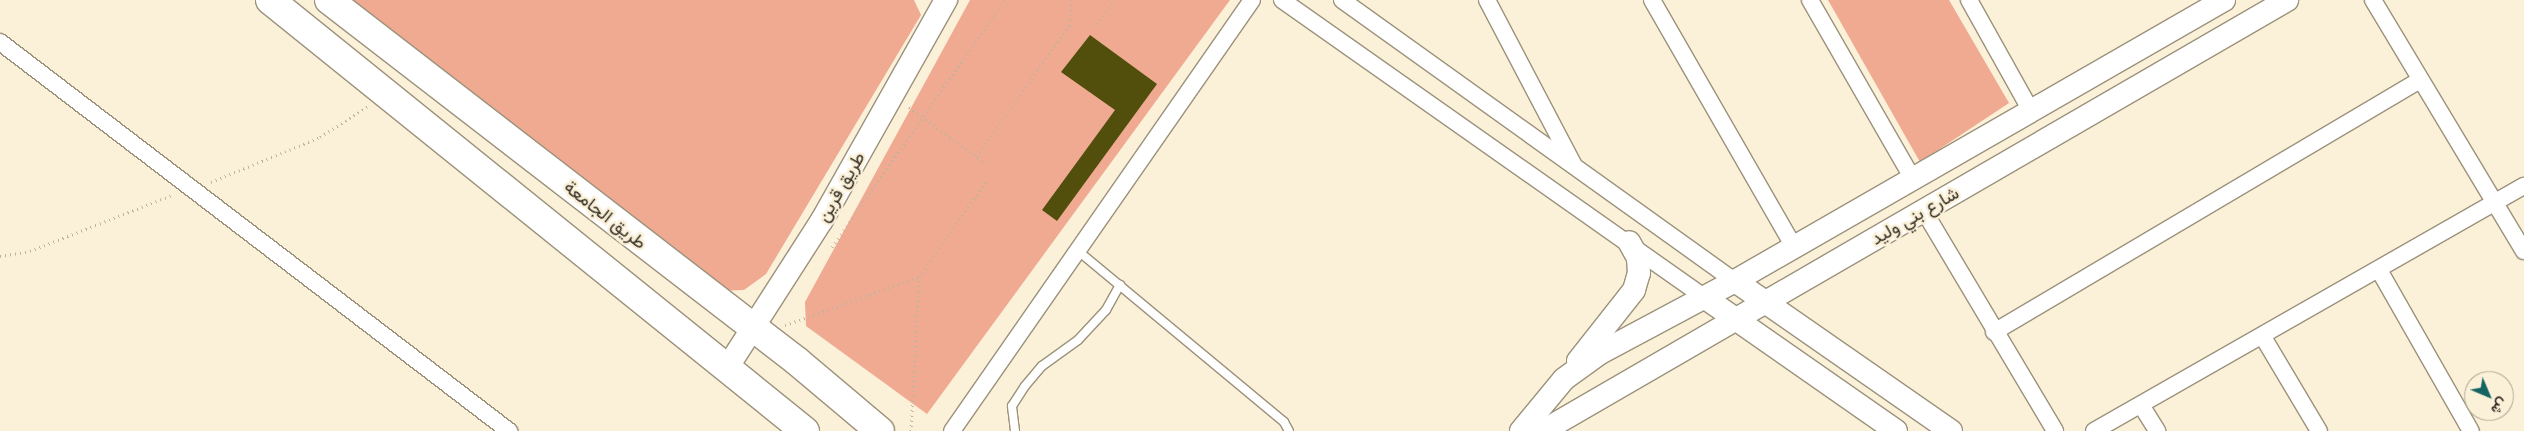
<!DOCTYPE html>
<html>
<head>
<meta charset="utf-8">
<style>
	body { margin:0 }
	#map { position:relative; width:2524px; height:431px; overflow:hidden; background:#fbf0d8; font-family:"Varela Round",Vazirmatn,sans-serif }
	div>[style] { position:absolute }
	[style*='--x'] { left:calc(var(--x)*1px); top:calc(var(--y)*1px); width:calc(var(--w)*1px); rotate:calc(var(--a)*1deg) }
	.green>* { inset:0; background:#efaa91 }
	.building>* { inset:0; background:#524f0d }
	.path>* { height:3px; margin-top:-1.5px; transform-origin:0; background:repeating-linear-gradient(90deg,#bdb3a0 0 1px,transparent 0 5px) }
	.roads { filter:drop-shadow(1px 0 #9c927c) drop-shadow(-1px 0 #9c927c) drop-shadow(0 1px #9c927c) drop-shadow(0 -1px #9c927c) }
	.lane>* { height:8px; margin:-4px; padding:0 4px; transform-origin:4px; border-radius:4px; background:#fff }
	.street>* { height:16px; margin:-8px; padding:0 8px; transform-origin:8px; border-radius:8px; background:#fff }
	.secondary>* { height:22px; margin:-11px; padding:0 11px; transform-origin:11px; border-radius:11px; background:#fff }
	.highway>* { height:28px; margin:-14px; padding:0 14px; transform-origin:14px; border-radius:14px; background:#fff }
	span { translate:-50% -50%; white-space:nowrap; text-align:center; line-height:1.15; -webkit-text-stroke:5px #fbf0d8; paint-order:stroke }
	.street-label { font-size:18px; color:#312c23 }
	.north { position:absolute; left:2464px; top:371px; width:50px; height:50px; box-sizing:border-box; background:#fbf0d8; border:1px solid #aaa290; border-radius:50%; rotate:135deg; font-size:14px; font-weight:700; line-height:20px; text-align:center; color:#312c23 }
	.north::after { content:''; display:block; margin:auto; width:18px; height:22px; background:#156464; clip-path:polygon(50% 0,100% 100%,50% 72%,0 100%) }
</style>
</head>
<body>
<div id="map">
	<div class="green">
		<i style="clip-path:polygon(340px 0,914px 0,921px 15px,766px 274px,744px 290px,717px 291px)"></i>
		<i style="clip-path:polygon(970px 0,1230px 0,927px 414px,806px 326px,805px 302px)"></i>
		<i style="clip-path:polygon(1828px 0,1949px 0,2009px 103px,1920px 162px)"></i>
	</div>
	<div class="building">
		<i style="clip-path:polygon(1090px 35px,1157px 84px,1057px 221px,1042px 210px,1115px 110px,1061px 72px)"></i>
	</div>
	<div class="path">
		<i style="--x:1097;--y:24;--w:29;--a:-55"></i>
		<i style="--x:909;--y:107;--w:94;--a:36.4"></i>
		<i style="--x:976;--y:156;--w:161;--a:-54.3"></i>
		<i style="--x:1070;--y:25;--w:25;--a:-88"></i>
		<i style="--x:211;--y:182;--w:118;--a:-22.4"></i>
		<i style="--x:320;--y:137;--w:56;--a:-32.6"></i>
		<i style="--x:832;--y:247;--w:302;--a:-55"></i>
		<i style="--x:0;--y:256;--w:30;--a:-9"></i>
		<i style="--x:30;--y:251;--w:153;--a:-21.5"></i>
		<i style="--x:785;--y:325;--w:142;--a:-19.7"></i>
		<i style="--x:919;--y:277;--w:118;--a:-54.7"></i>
		<i style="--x:911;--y:431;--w:154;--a:-87"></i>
	</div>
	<div class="roads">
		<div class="lane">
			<i style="--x:1077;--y:250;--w:269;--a:39.7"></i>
			<i style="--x:1284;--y:422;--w:10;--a:61"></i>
			<i style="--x:1015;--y:431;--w:25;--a:-97"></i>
			<i style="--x:1012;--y:406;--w:24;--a:-57"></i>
			<i style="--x:1025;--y:386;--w:26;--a:-50"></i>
			<i style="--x:1042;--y:366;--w:44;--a:-35.8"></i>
			<i style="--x:1078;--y:340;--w:41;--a:-47"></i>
			<i style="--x:1106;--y:310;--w:29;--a:-61"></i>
		</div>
		<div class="street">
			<i style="--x:1282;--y:0;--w:516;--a:35.14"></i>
			<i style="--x:1342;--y:0;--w:483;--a:35.6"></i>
			<i style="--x:1487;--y:0;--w:187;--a:62.3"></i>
			<i style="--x:1652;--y:0;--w:285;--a:60.1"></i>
			<i style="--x:1810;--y:0;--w:207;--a:60.1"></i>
			<i style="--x:1969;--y:0;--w:127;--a:60.8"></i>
			<i style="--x:2373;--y:0;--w:293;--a:59"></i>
			<i style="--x:0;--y:42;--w:641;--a:37.39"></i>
			<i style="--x:1924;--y:211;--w:256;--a:59.2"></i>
			<i style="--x:2379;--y:270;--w:185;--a:60.3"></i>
			<i style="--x:1994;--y:332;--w:494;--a:-30.6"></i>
			<i style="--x:2263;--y:337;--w:109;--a:59.2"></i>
			<i style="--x:2141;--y:405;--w:31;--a:58"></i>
			<i style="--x:952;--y:431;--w:525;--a:-55.16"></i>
			<i style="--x:2094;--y:431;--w:495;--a:-29.7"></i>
		</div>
		<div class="secondary">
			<i style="--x:1735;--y:281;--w:263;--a:34.8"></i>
			<i style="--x:1704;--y:297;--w:234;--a:34.9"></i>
			<i style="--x:1578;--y:361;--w:90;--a:-51.7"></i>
			<i style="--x:1634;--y:290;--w:18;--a:-74"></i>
			<i style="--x:1639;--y:273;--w:15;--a:-94"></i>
			<i style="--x:1638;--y:258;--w:18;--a:-119"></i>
			<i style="--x:727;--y:368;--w:176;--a:-57.3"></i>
			<i style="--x:822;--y:220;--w:253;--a:-60.6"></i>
			<i style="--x:1521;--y:431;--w:67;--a:-50.4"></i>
			<i style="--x:1564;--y:379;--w:44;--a:-35.8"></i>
			<i style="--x:1600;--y:353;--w:153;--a:-28.1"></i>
			<i style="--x:1735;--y:281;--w:564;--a:-29.88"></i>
			<i style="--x:1543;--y:431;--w:860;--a:-30.08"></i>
		</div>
		<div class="highway">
			<i style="--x:270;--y:0;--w:687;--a:38.86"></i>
			<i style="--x:329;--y:0;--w:592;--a:37.66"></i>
			<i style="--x:798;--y:362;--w:107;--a:40.1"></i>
		</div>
	</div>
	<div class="street-label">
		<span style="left:841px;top:187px;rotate:-60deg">طريق قرين</span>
		<span style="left:605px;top:215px;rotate:38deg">طريق الجامعة</span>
		<span style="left:1915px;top:216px;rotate:-30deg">شارع بني وليد</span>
	</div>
	<div class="north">ش</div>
</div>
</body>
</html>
